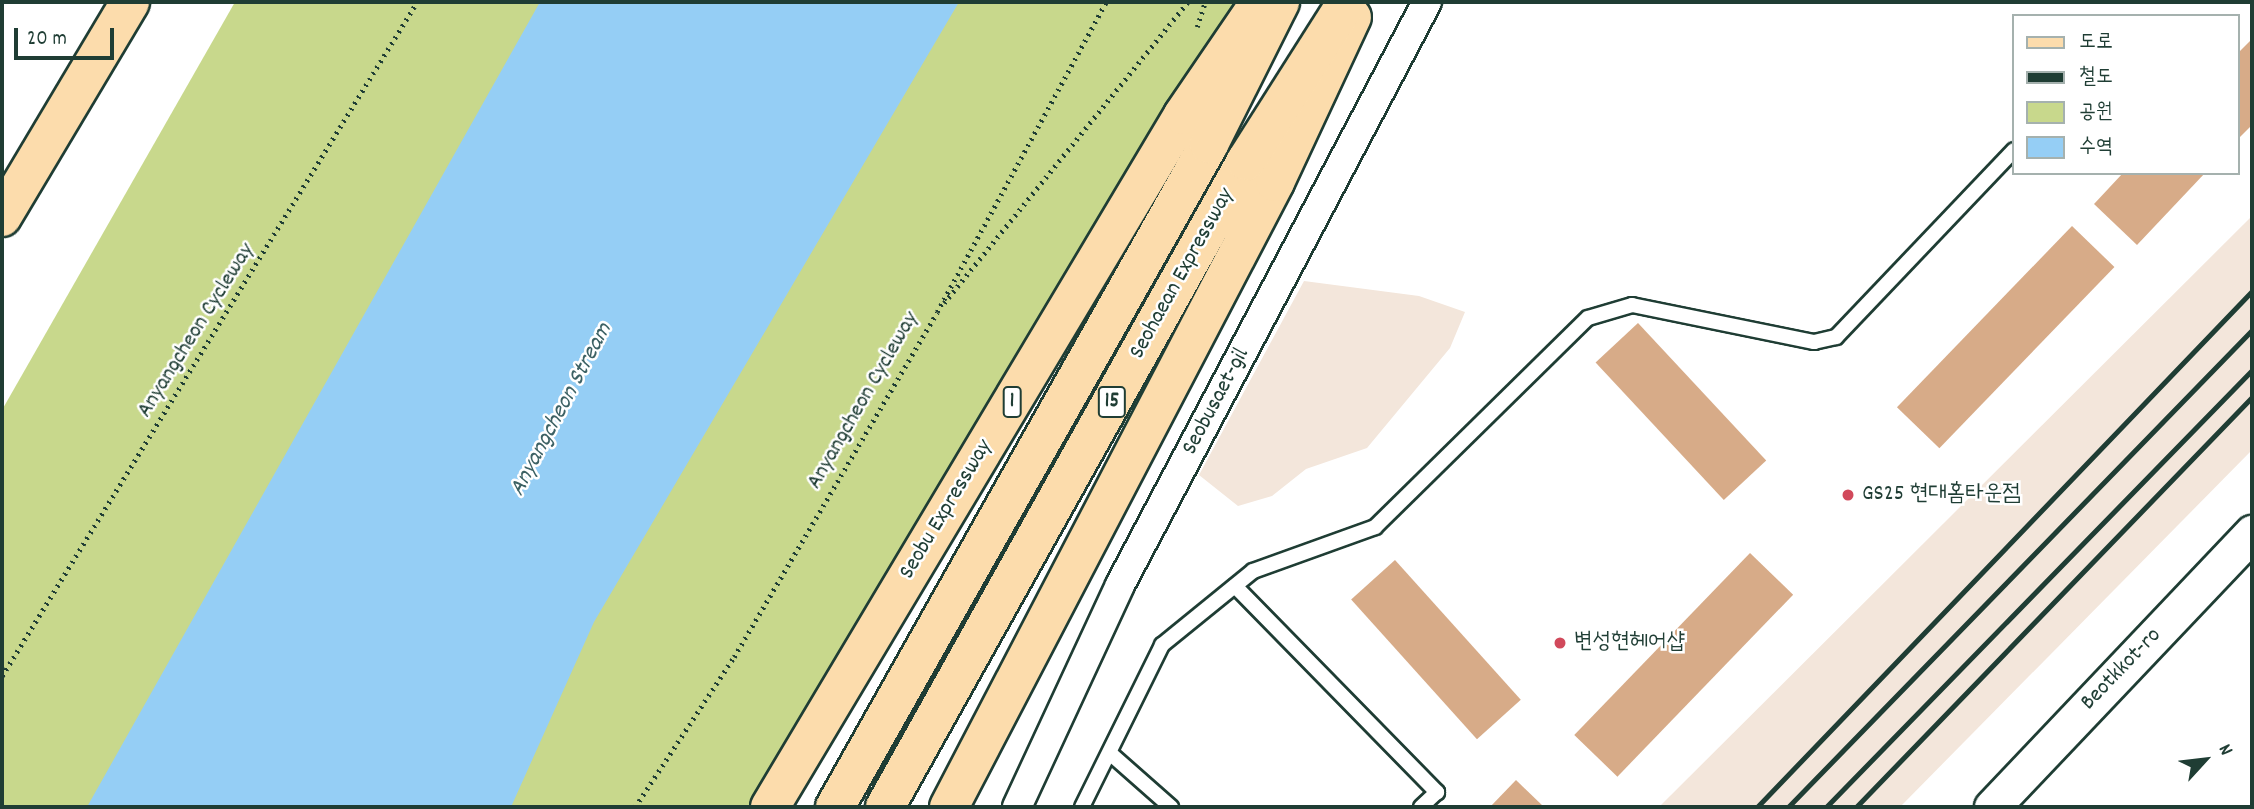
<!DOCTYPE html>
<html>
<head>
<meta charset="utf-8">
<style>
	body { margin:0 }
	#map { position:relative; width:2254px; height:809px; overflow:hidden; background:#fff; font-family:Dekko,"Poor Story",sans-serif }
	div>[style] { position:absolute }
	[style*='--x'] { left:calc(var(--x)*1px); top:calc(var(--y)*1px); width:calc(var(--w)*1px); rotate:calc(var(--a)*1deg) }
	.built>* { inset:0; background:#f3e6db }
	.green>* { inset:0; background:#c8d88c }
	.water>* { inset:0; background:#95cef5 }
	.building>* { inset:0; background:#d7ab88; transform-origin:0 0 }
	.path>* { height:4.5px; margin-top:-2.25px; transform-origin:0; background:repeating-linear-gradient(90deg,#1f3d34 0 2px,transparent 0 7px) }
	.roads { filter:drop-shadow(2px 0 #1f3d34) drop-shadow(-2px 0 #1f3d34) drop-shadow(0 2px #1f3d34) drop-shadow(0 -2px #1f3d34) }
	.service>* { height:14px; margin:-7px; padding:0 7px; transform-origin:7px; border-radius:7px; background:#fff }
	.minor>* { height:28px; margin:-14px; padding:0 14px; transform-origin:14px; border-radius:14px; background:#fff }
	.tertiary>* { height:35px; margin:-17.5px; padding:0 17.5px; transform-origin:17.5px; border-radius:17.5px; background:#fff }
	.primary>* { height:38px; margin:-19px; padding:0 19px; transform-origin:19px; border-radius:19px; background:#fcdcac }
	.trunk>* { height:38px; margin:-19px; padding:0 19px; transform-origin:19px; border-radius:19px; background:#fcdcac }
	.motorway>* { height:38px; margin:-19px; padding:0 19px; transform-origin:19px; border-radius:19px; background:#fcdcac }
	.rail>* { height:5px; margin:-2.5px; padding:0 2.5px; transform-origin:2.5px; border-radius:2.5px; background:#1f3d34 }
	.dots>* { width:19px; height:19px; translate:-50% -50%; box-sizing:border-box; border:4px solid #fff; border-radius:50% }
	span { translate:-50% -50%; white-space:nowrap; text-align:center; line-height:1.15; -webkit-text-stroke:5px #fff; paint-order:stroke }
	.shield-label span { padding:2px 5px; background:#fff; border:2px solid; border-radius:5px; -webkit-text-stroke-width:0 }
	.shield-label { font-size:21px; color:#1f3d34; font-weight:700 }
	.street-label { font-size:23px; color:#1f3d34 }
	.poi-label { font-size:23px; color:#1f3d34 }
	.left { translate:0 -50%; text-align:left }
	.water-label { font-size:24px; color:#3c6164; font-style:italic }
	.frame { position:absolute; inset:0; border:4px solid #1f3d34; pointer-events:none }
	.legend { position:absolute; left:2012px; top:14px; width:228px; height:161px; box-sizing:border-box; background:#fff; border:2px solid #a5b1ae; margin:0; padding:9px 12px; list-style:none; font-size:21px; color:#1f3d34 }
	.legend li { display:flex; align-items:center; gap:14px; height:35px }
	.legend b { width:35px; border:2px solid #a5b1ae }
	.north { position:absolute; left:2170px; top:725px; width:70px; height:70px; -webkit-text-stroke:5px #fff; paint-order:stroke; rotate:63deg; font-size:19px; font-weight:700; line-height:28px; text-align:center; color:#1f3d34 }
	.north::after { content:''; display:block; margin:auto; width:24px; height:32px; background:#1f3d34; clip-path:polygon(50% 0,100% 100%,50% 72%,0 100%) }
	.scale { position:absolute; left:14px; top:28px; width:100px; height:32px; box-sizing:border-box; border:4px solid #1f3d34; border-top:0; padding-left:9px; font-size:21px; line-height:24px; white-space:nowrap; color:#1f3d34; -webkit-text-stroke:5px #fff; paint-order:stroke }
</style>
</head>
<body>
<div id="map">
	<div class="built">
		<i style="clip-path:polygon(2252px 216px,2252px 450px,1900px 807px,1659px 807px)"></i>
		<i style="clip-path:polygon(1304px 281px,1419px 296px,1465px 312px,1450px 348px,1367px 448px,1306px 469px,1272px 496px,1238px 506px,1199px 475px)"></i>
	</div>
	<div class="green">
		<i style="clip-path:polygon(235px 2px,1236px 2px,751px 807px,2px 807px,2px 410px)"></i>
	</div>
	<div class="water">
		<i style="clip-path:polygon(540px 2px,959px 2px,594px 622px,511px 807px,87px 807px)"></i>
	</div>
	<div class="building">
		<i style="clip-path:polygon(2252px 39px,2252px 125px,2238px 139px,2238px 53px)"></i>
		<i style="clip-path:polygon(2123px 173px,2205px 173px,2137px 245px,2094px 204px)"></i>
		<i style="left:2072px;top:226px;width:59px;height:252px;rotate:44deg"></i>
		<i style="left:1638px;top:323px;width:188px;height:58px;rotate:47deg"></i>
		<i style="left:1750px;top:553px;width:60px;height:253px;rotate:44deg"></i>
		<i style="left:1395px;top:560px;width:188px;height:59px;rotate:48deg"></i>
		<i style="clip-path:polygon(1516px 780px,1544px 807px,1490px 807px)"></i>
	</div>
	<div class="path">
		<i style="--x:1197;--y:27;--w:26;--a:-72"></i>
		<i style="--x:944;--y:303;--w:387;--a:-51"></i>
		<i style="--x:2;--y:676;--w:792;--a:-58.38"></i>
		<i style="--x:635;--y:807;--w:180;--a:-56.6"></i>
		<i style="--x:734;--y:657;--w:400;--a:-59.5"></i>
		<i style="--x:937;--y:312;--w:353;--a:-61.4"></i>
	</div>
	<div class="roads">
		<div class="service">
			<i style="--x:1235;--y:586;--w:289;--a:45.6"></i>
			<i style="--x:1437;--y:792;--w:22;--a:137"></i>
			<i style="--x:1112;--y:755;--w:79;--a:41.4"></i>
			<i style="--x:1082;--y:807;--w:181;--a:-63.7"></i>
			<i style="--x:1162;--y:645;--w:117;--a:-39.1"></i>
			<i style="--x:1253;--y:571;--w:130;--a:-19.8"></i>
			<i style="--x:1375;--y:527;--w:298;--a:-44.5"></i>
			<i style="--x:1588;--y:318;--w:46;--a:-16.5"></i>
			<i style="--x:1632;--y:305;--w:186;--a:11.5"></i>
			<i style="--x:1814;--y:342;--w:23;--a:-13"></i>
			<i style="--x:1836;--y:337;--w:258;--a:-46.4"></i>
		</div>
		<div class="minor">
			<i style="--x:1017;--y:807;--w:245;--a:-65.1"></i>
			<i style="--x:1120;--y:585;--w:659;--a:-62.23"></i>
		</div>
		<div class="tertiary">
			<i style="--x:1992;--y:807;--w:378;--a:-46.5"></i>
		</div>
		<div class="primary">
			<i style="--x:2;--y:217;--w:250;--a:-59.2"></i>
		</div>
		<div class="trunk">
			<i style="--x:770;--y:807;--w:806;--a:-59.17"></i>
			<i style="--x:1183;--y:115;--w:137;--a:-55.7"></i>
			<i style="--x:949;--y:807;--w:705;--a:-62.45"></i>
			<i style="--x:1275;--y:182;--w:182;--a:-65"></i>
		</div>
		<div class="motorway">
			<i style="--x:835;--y:807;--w:761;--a:-60.57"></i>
			<i style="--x:1209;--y:144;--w:159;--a:-63.4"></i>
			<i style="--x:885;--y:807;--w:740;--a:-60.8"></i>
			<i style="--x:1246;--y:161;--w:188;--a:-57.6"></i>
		</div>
	</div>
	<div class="rail">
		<i style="--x:1757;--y:807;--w:715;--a:-46.19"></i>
		<i style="--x:1788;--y:807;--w:665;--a:-45.79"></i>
		<i style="--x:1826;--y:807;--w:610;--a:-45.73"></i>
		<i style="--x:1856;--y:807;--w:570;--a:-46"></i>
	</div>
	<div class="dots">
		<i style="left:1848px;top:495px;background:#d1495b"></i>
		<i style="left:1560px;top:643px;background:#d1495b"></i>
	</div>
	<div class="shield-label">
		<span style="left:1012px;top:402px">1</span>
		<span style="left:1112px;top:402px">15</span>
	</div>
	<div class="street-label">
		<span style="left:1183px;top:274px;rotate:-61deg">Seohaean Expressway</span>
		<span style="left:197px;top:331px;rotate:-58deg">Anyangcheon Cycleway</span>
		<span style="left:864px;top:401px;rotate:-60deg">Anyangcheon Cycleway</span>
		<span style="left:1217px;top:402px;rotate:-62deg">Seobusaet-gil</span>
		<span style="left:947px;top:510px;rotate:-59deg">Seobu Expressway</span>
		<span style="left:2122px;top:670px;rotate:-46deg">Beotkkot-ro</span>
	</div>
	<div class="poi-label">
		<span class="left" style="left:1862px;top:495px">GS25 현대홈타운점</span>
		<span class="left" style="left:1574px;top:643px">변성현헤어샵</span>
	</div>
	<div class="water-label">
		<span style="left:562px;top:410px;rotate:-62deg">Anyangcheon Stream</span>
	</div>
	<div class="frame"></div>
	<ul class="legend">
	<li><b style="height:9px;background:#fcdcac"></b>도로</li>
	<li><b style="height:9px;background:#1f3d34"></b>철도</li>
	<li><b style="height:19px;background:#c8d88c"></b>공원</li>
	<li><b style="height:19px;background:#95cef5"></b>수역</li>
	</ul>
	<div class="north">N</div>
	<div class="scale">20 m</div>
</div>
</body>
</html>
